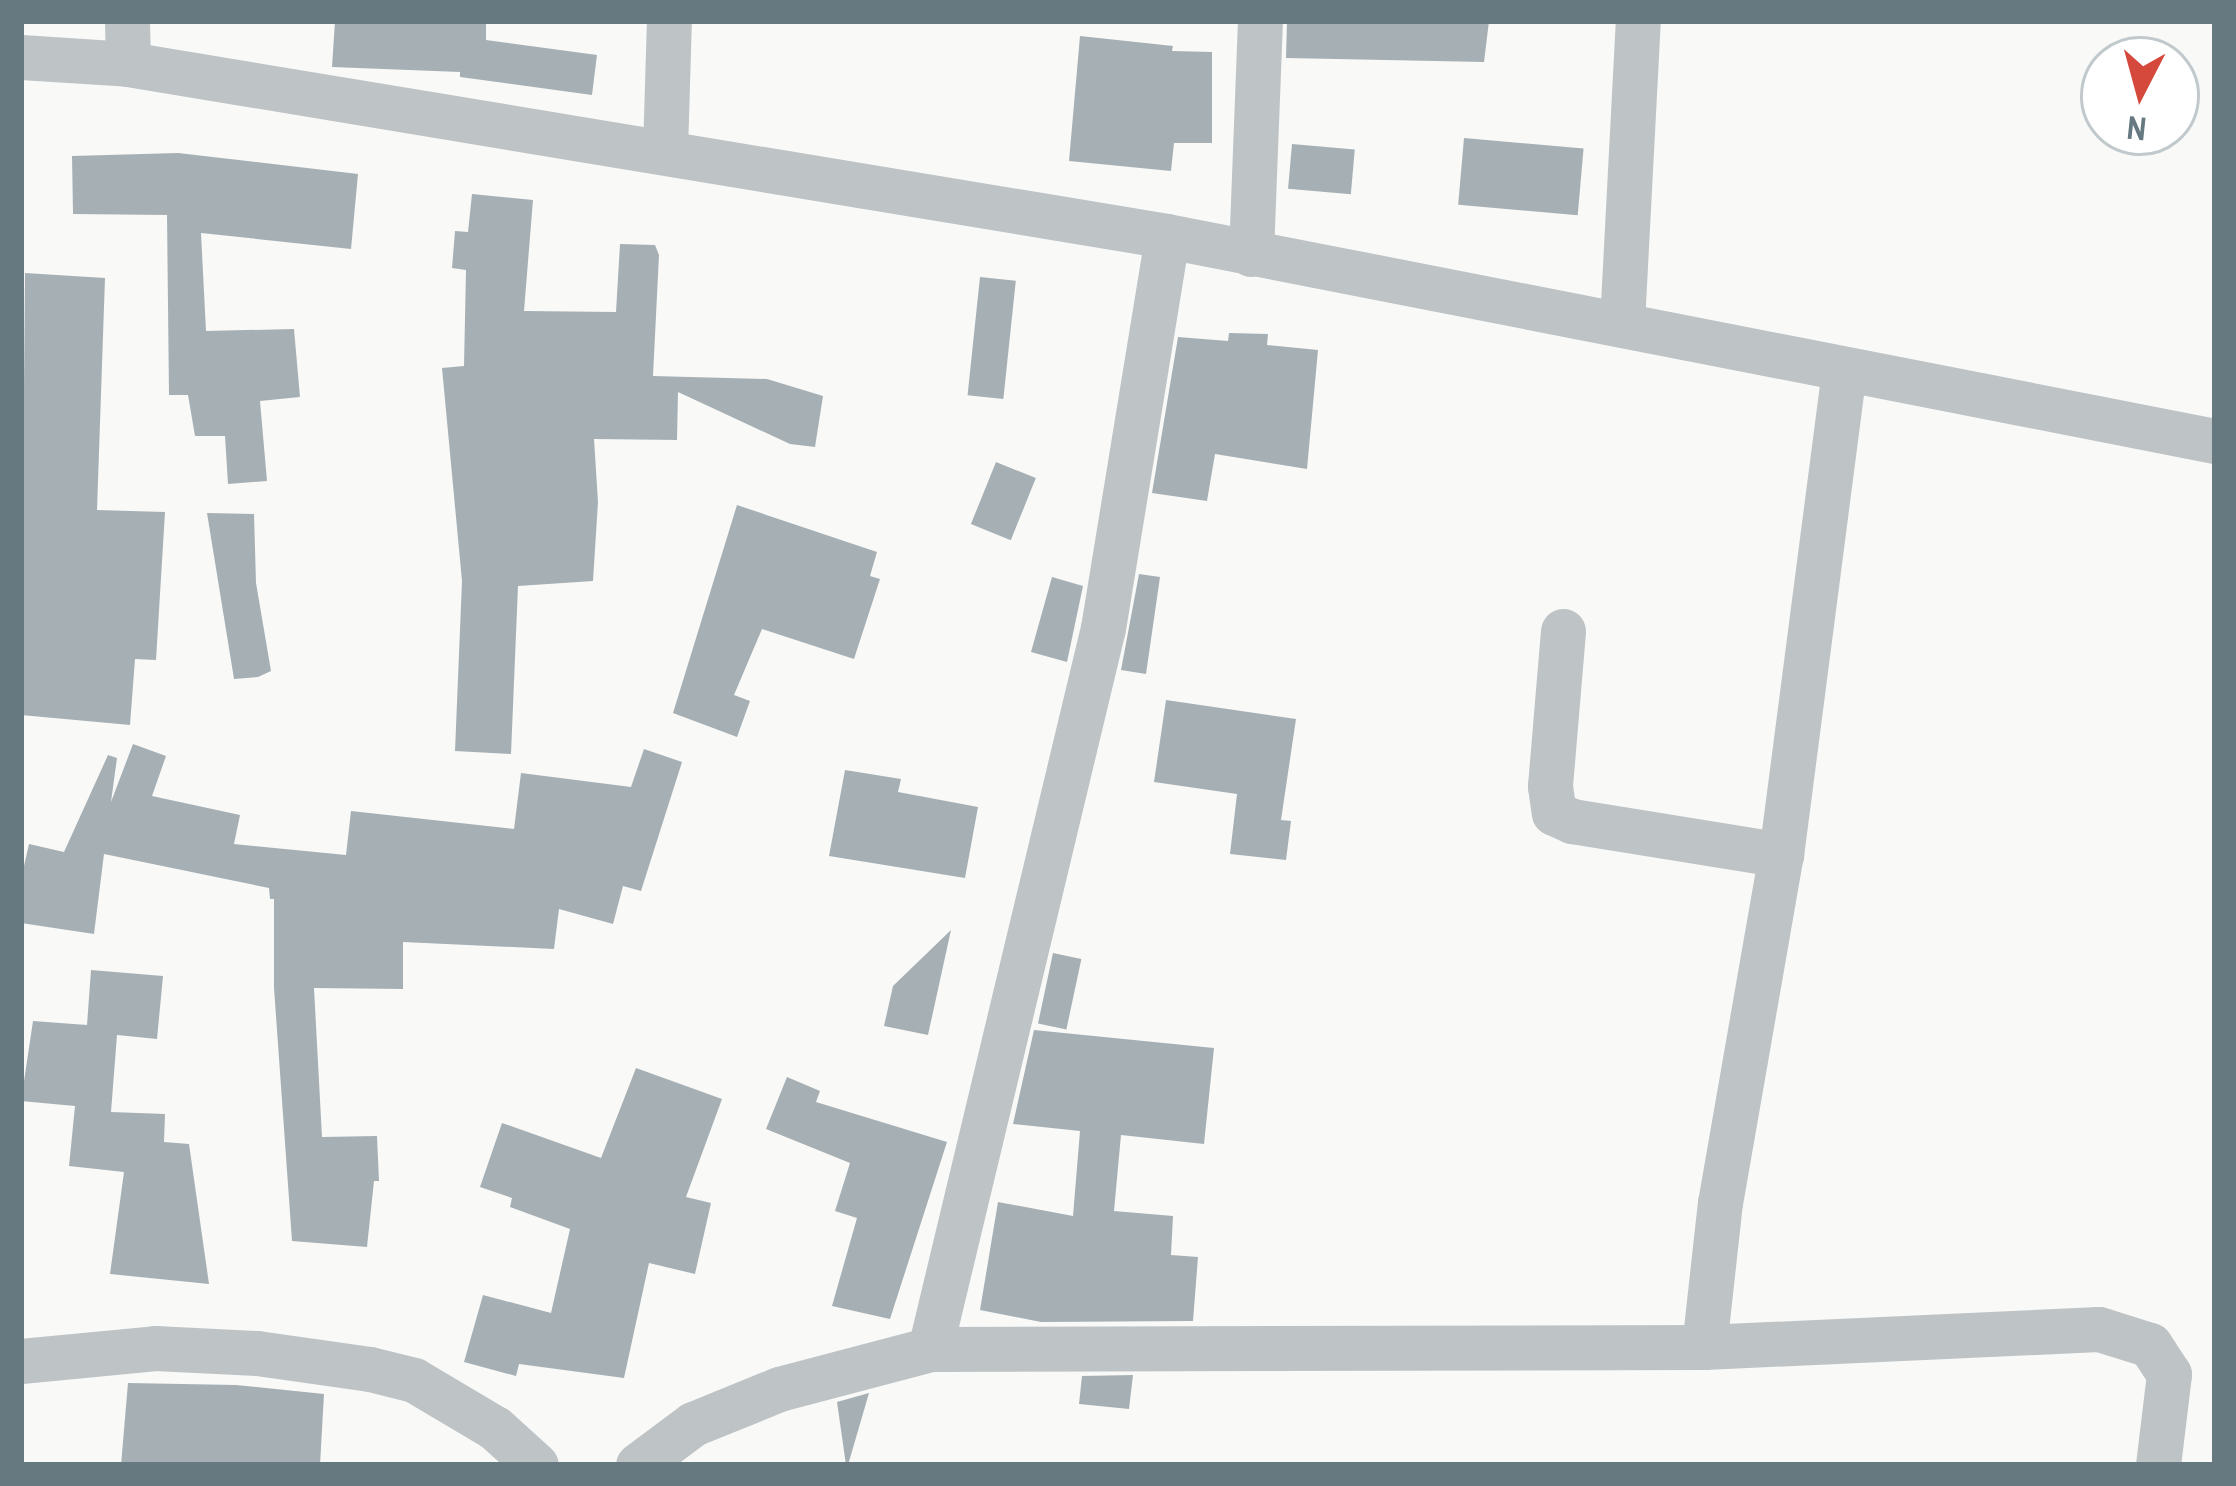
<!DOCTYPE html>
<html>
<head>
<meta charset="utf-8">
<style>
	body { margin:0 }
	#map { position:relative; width:2236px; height:1486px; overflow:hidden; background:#f9f9f8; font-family:"Archivo Narrow",sans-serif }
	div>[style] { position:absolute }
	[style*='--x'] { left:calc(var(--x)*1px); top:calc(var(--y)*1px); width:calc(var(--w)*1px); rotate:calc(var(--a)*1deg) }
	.building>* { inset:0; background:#a6b0b4; transform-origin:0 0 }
	.minor>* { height:45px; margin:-22.5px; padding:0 22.5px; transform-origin:22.5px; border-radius:22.5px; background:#bec4c6 }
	span { translate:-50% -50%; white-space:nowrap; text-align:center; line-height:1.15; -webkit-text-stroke:12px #fff; paint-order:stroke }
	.frame { position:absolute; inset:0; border:24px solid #667980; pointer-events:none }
	.north { position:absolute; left:2080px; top:36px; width:120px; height:120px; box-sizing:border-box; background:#fff; border:3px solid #c2c9cc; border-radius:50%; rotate:186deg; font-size:33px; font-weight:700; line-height:48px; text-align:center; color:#667980 }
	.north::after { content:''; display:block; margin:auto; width:42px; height:54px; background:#d5493c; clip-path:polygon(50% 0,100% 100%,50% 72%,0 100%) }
</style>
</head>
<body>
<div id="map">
	<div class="building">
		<i style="clip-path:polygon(335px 21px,486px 21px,486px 40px,597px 55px,592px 95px,460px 77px,460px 72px,332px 67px)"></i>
		<i style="clip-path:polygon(1287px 21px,1403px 24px,1489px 21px,1484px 62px,1286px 58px)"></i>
		<i style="clip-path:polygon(1080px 36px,1173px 46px,1172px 51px,1212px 52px,1212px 143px,1174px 143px,1171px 171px,1069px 161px)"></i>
		<i style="left:1464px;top:138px;width:120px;height:67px;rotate:5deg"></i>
		<i style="left:1292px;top:144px;width:63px;height:45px;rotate:5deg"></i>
		<i style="clip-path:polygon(178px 153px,358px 174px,351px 249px,201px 233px,206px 331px,294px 329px,300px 397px,260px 401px,267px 481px,228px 484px,225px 436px,195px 436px,188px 395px,169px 395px,167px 215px,73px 214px,72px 156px)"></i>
		<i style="clip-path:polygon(472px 194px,533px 200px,524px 311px,616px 312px,620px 244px,655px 245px,659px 255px,653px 376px,767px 379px,823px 396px,815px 447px,790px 444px,678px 392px,677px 440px,594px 439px,598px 502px,593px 581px,518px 586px,511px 754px,455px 751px,462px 581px,442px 368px,464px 366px,466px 270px,452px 268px,455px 231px,468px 232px)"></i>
		<i style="clip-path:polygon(25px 273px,105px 278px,97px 510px,165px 512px,156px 660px,135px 659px,130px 725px,21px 715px)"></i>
		<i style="left:980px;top:277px;width:36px;height:119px;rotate:6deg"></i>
		<i style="clip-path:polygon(1229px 333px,1268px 334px,1267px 345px,1318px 350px,1307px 469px,1215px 454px,1207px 501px,1152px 493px,1178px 337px,1228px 341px)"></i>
		<i style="left:996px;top:462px;width:43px;height:67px;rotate:22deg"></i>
		<i style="clip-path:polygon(737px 505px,877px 552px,870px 576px,880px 579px,854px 659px,762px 629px,734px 695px,750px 701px,737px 737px,673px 713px)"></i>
		<i style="clip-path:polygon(207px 513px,254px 514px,256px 583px,271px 671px,258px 677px,234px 679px)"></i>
		<i style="clip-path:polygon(1139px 574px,1160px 577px,1146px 674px,1121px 670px)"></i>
		<i style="clip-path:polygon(1052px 577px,1083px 586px,1067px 662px,1031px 652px)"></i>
		<i style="clip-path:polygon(1166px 700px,1296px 719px,1281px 820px,1291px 821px,1286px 860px,1230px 854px,1237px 794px,1154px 782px)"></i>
		<i style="clip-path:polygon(133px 744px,166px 756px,152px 796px,240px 815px,234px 844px,346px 855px,351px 811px,514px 829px,521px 773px,631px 787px,644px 749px,682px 762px,641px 891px,623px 886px,613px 924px,559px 909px,554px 949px,403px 942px,403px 989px,314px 988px,322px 1137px,377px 1136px,379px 1181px,374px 1181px,367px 1247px,292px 1241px,274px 988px,274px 899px,270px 899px,269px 888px,104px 854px,94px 934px,21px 923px,21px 879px,29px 844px,64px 852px,108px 755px,117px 758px,111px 802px)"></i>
		<i style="clip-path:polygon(845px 770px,901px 779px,898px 792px,978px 807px,965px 878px,829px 856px)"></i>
		<i style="clip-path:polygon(951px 930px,928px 1035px,884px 1026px,893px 986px)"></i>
		<i style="left:1053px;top:953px;width:29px;height:72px;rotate:12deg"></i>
		<i style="clip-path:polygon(91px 970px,163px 976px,157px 1039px,117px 1035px,111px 1112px,165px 1114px,164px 1142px,189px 1144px,209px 1284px,110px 1274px,124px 1172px,69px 1166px,75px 1106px,21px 1101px,33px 1021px,87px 1025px)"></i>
		<i style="clip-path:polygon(1034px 1030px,1214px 1048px,1204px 1144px,1121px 1135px,1114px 1211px,1173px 1216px,1171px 1255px,1198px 1257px,1193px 1321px,1041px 1322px,980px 1310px,998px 1202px,1073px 1216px,1080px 1131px,1013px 1124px)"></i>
		<i style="clip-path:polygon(636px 1068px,722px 1099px,686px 1197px,711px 1203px,695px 1274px,649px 1263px,624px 1378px,519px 1364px,516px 1376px,464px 1362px,483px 1295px,551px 1313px,570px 1229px,510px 1207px,512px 1198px,480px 1187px,502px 1123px,601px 1158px)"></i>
		<i style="clip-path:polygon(787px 1077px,820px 1091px,816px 1102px,947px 1142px,890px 1319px,832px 1306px,857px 1218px,835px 1211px,850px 1163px,766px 1129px)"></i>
		<i style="clip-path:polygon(1133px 1375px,1129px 1409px,1079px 1404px,1082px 1376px)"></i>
		<i style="clip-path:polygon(128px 1383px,236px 1385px,324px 1394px,320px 1465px,121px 1465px)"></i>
		<i style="clip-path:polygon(869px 1393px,848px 1465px,846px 1465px,837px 1402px)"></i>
	</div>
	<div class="minor">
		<i style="--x:127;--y:21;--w:43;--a:88.7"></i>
		<i style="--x:21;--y:57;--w:107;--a:3.7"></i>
		<i style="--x:128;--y:64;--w:1053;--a:9.4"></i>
		<i style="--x:1167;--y:236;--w:1068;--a:11.07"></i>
		<i style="--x:665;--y:152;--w:131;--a:-88.3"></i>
		<i style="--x:1251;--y:254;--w:233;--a:-87.8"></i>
		<i style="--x:1622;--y:323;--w:302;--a:-87"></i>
		<i style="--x:1563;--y:631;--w:156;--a:94.8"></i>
		<i style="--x:1550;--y:786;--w:27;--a:82"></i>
		<i style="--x:1554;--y:813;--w:20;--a:24"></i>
		<i style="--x:1572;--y:821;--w:212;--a:9.2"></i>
		<i style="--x:1704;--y:1347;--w:145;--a:-83.7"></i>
		<i style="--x:1720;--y:1203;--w:353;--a:-80.1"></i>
		<i style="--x:1781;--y:855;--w:489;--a:-82.6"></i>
		<i style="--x:930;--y:1349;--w:741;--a:-76.51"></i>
		<i style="--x:1103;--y:628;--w:397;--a:-80.7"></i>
		<i style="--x:21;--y:1361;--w:135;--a:-5.5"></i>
		<i style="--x:155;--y:1348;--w:102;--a:2.8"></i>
		<i style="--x:257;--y:1353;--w:114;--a:8.1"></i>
		<i style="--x:370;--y:1369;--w:45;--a:14"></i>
		<i style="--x:414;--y:1380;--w:94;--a:30.7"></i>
		<i style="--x:495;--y:1428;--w:55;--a:42.1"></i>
		<i style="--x:638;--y:1465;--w:69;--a:-36.7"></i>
		<i style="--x:693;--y:1424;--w:93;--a:-22.1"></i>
		<i style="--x:779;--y:1389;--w:156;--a:-14.8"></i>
		<i style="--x:930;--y:1349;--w:774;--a:-0.15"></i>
		<i style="--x:1704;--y:1347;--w:395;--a:-2.6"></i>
		<i style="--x:2099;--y:1329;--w:53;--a:17.4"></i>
		<i style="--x:2150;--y:1345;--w:35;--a:57"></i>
		<i style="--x:2169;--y:1374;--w:92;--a:96.9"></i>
	</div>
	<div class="frame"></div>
	<div class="north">N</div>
</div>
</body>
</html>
